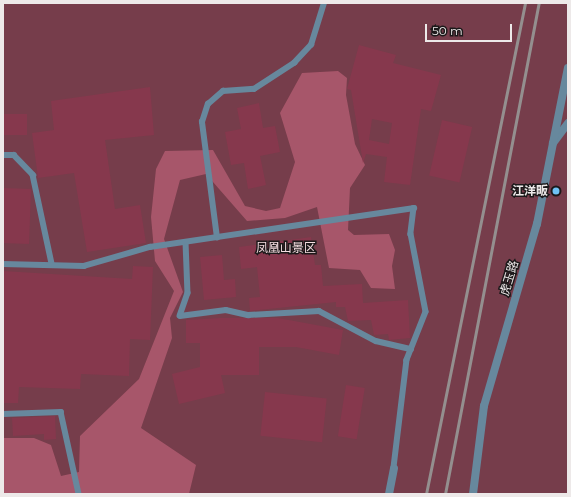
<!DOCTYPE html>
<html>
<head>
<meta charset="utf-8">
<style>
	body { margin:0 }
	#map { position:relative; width:571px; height:497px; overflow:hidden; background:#373132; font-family:Montserrat,"Noto Sans SC",sans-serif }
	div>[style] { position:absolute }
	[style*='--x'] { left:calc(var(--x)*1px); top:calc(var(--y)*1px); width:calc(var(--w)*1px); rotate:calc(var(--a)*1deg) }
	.green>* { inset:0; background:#763d4b; transform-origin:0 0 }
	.water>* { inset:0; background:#a7566a }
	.building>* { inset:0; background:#86384d; transform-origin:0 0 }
	.service>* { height:5.5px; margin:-2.75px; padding:0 2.75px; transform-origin:2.75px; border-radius:2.75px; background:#67889d }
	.minor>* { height:8px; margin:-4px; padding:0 4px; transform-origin:4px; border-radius:4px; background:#67889d }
	.tertiary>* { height:8px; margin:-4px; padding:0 4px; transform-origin:4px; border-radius:4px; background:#67889d }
	.rail>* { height:3px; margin:-1.5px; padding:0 1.5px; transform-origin:1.5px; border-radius:1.5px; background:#948f8f }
	.dots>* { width:11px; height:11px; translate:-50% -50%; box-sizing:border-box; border:2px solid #1c191a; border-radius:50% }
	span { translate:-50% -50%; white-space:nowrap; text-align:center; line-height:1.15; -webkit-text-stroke:3px #1c191a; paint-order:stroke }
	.poi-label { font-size:12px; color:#ede9e9; font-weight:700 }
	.right { translate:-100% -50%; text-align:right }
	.park-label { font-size:12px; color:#f5dde1 }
	.street-label { font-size:12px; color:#ede9e9 }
	.frame { position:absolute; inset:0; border:4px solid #ede9e9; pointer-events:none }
	.scale { position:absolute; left:425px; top:24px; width:87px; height:18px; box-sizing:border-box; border:2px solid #ede9e9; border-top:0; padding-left:5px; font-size:12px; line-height:14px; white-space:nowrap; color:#ede9e9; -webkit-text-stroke:3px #1c191a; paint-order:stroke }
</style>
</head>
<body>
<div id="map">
	<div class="green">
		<i style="left:3px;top:3px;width:565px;height:491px"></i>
	</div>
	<div class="water">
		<i style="clip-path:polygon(338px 71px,347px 78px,346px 95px,355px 144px,365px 165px,350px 188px,348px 230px,354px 235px,389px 234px,395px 250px,392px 266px,395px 289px,371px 288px,360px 270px,329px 268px,317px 207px,285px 218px,247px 221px,206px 174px,180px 180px,164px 239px,183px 292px,170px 318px,172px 338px,141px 428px,196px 465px,189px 494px,3px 494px,3px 438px,34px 438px,51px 445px,61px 476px,79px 472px,80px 436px,139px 379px,174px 291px,155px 261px,151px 217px,156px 169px,165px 151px,213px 150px,245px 206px,266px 211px,280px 208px,295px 162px,280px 113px,302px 73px)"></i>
	</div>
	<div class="building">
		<i style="clip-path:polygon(evenodd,359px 45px,396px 55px,393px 63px,441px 75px,431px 111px,421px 109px,410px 185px,384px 182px,387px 157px,366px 154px,363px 163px,351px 90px,347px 89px,359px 45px,372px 119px,392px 123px,389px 144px,369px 140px,372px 119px)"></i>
		<i style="clip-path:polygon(150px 87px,154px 135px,105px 140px,115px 209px,140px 205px,146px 243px,87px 252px,74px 173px,38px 178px,32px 133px,54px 130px,51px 101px)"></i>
		<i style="clip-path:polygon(259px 103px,263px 128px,275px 126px,280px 152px,260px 156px,266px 185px,248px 189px,244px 163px,231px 165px,225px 132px,241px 129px,237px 108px)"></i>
		<i style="left:3px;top:114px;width:24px;height:21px"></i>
		<i style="left:442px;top:120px;width:31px;height:57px;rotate:13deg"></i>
		<i style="left:3px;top:188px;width:28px;height:55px;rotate:2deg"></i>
		<i style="clip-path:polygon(311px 237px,315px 265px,321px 265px,323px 286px,362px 284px,363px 303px,408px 300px,410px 338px,389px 340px,388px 334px,374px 335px,371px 320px,348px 321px,345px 307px,336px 307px,336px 302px,250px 311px,249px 298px,260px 297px,257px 267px,241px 269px,239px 247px)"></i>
		<i style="clip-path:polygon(222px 255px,224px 280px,235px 279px,236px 297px,204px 300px,200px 257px)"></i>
		<i style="clip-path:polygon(133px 266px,153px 267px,150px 340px,130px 339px,129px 376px,81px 374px,80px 389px,19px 387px,18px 403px,3px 403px,3px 271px,132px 279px)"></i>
		<i style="clip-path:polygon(221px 318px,278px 318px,343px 330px,339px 355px,296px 347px,259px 347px,259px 375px,221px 375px,225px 393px,179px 404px,172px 374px,200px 367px,200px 343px,186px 343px,186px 320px)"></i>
		<i style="left:346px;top:385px;width:19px;height:52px;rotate:9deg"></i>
		<i style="left:265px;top:392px;width:62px;height:44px;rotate:6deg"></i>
		<i style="clip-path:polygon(55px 416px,56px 439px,44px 440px,44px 434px,13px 436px,12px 418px)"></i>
	</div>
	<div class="service">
		<i style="--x:3;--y:155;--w:11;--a:0"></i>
		<i style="--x:14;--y:155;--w:28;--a:46"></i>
		<i style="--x:33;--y:175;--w:91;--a:77.9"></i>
		<i style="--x:217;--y:238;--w:117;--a:-97.4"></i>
		<i style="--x:202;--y:122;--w:19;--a:-72"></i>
		<i style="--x:208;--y:104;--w:20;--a:-41"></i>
		<i style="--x:223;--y:91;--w:31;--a:-4"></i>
		<i style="--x:254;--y:89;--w:48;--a:-33"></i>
		<i style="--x:294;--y:63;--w:25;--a:-47"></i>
		<i style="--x:311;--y:45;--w:44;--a:-72.8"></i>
		<i style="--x:186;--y:242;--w:51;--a:87.8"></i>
		<i style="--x:188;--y:293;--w:24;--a:109"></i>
		<i style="--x:180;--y:316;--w:46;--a:-7.4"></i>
		<i style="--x:226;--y:310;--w:23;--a:13"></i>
		<i style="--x:248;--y:315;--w:71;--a:-3.2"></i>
		<i style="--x:319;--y:311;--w:64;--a:27.8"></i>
		<i style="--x:376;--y:341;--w:36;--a:13"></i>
		<i style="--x:3;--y:264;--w:81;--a:1.4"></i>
		<i style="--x:84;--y:266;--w:69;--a:-16.1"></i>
		<i style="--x:150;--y:247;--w:267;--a:-8.4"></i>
		<i style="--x:414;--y:208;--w:26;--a:97"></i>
		<i style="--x:411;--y:234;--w:79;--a:79.1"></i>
		<i style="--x:426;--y:312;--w:52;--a:111.6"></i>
		<i style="--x:407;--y:360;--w:109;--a:96.9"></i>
		<i style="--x:3;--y:414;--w:58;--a:-2"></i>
		<i style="--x:61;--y:412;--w:84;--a:77.6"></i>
	</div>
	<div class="minor">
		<i style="--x:553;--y:143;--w:25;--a:-53"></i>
		<i style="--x:389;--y:494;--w:26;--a:-79"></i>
	</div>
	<div class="tertiary">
		<i style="--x:473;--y:494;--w:89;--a:-82.9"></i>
		<i style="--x:484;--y:406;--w:190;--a:-73.8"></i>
		<i style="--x:537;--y:224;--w:159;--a:-78.8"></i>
	</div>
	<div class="rail">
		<i style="--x:426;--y:494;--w:501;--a:-78.6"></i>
		<i style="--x:445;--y:494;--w:500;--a:-79.2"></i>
	</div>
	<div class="dots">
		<i style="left:556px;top:191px;background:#6fc2f4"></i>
	</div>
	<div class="poi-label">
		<span class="right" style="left:548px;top:191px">江洋畈</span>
	</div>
	<div class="park-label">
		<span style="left:286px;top:248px">凤凰山景区</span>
	</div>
	<div class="street-label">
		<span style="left:509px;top:278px;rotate:-73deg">虎玉路</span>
	</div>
	<div class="frame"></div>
	<div class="scale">50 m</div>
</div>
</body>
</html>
